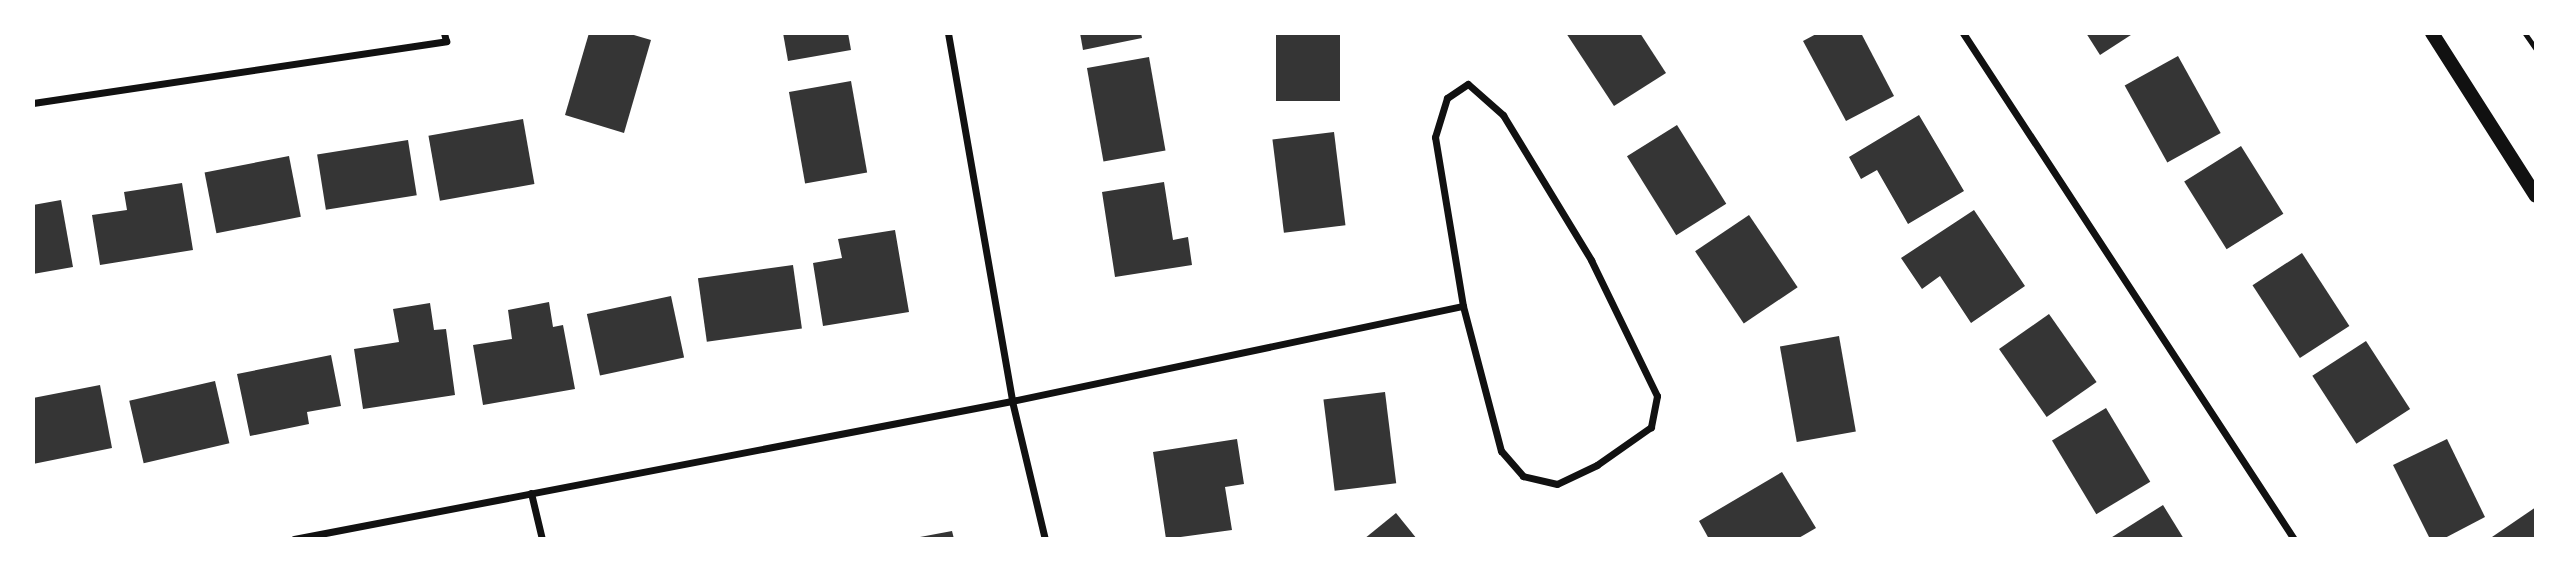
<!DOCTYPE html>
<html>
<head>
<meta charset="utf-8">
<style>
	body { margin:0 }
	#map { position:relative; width:2569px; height:572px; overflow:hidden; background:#fff; font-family:"Nunito Sans",sans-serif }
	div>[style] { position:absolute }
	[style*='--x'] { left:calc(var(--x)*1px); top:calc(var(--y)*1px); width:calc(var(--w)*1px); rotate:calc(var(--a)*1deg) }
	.building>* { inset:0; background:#353535; transform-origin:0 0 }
	.path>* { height:4.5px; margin:-2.25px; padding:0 2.25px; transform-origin:2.25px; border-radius:2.25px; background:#111 }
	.minor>* { height:7px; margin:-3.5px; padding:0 3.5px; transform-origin:3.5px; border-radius:3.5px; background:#111 }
	.secondary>* { height:14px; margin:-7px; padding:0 7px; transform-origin:7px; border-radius:7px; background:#111 }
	span { translate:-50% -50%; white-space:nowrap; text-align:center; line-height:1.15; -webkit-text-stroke:7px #fff; paint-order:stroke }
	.frame { position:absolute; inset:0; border:35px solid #fff; pointer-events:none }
</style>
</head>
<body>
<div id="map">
	<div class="building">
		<i style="clip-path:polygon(589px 33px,627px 33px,651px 40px,624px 133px,565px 115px)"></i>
		<i style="clip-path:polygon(783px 33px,848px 33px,851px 50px,788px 61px)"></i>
		<i style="clip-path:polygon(1080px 33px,1141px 33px,1142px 38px,1083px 50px)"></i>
		<i style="left:1276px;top:33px;width:64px;height:68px"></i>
		<i style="clip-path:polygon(1566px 33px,1640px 33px,1666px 73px,1614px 106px)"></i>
		<i style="clip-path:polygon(1818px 33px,1861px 33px,1894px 96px,1846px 121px,1803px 41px)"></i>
		<i style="clip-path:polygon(2086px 33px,2134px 33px,2100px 55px)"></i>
		<i style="left:2178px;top:56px;width:88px;height:61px;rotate:61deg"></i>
		<i style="left:1149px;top:57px;width:95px;height:63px;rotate:80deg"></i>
		<i style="left:851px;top:81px;width:93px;height:63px;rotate:80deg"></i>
		<i style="clip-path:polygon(1919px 115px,1964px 191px,1908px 224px,1877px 170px,1861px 179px,1849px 157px)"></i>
		<i style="left:523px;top:119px;width:66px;height:96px;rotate:80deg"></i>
		<i style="left:1677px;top:125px;width:93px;height:59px;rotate:58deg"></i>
		<i style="left:1334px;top:132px;width:94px;height:62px;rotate:83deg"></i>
		<i style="left:408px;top:140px;width:56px;height:92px;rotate:81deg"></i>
		<i style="left:2241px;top:146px;width:80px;height:67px;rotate:58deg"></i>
		<i style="left:289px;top:156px;width:62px;height:86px;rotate:79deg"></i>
		<i style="clip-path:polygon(1164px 182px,1173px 240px,1188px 237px,1192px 265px,1115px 277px,1102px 192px)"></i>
		<i style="clip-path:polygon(182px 183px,193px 250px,100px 265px,92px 215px,127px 210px,124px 192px)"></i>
		<i style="clip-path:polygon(61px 200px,73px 267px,33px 274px,33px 205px)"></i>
		<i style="clip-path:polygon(1974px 210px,2025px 286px,1971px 323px,1940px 276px,1922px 289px,1901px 258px)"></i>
		<i style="left:1749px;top:215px;width:87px;height:65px;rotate:56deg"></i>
		<i style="clip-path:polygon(895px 230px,909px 312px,823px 326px,813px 263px,842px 258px,838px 239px)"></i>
		<i style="left:2302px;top:253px;width:87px;height:59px;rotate:57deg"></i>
		<i style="left:793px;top:265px;width:64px;height:96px;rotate:82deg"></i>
		<i style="left:671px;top:296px;width:63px;height:86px;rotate:78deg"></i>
		<i style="clip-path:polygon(549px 302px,553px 327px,563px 325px,575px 389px,483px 405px,473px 345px,512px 339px,508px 310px)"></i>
		<i style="clip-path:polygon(430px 303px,434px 330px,446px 329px,455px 395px,363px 409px,354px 349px,399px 342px,393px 309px)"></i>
		<i style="left:2049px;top:314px;width:83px;height:61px;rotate:55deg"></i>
		<i style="left:1839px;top:336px;width:97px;height:60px;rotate:80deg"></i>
		<i style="left:2366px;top:341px;width:81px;height:64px;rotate:57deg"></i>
		<i style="clip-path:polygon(331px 355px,341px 406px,307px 412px,309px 424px,250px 436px,237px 374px)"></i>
		<i style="left:215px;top:381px;width:64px;height:88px;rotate:77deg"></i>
		<i style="clip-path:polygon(100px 385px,112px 448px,33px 464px,33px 398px)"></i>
		<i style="left:1385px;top:392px;width:92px;height:62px;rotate:83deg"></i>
		<i style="left:2106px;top:408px;width:86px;height:63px;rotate:59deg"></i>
		<i style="clip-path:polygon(1237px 439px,1244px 484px,1225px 487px,1232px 530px,1166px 539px,1153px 452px)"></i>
		<i style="clip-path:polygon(2447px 439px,2485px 517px,2443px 539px,2430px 539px,2393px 465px)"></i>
		<i style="clip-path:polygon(1782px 472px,1816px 528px,1797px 539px,1709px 539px,1699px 521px)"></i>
		<i style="clip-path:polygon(2163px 505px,2184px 539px,2109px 539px)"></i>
		<i style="clip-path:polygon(2536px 507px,2536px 539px,2494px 539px,2492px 537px)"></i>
		<i style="clip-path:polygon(1396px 513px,1417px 539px,1364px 539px)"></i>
		<i style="clip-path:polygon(952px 531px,954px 539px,920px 539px,920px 537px)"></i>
	</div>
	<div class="path">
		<i style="--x:2525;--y:33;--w:19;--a:55"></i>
	</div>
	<div class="minor">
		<i style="--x:948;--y:33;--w:374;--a:80.1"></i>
		<i style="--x:1012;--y:401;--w:142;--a:76.6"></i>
		<i style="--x:1963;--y:33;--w:605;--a:56.81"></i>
		<i style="--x:1468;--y:84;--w:47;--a:41.5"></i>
		<i style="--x:1503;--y:115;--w:170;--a:58.7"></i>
		<i style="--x:1591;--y:260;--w:151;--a:64.1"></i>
		<i style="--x:1657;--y:396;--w:32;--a:101"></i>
		<i style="--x:1651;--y:427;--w:66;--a:144.9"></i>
		<i style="--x:1597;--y:465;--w:44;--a:154.6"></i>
		<i style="--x:1557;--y:484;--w:35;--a:-167"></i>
		<i style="--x:1523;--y:476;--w:33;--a:-131"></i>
		<i style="--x:1501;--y:451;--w:150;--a:-104.7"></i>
		<i style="--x:1463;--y:306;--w:171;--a:-99.4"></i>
		<i style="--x:1435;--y:137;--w:41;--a:-72.9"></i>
		<i style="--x:1447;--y:98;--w:25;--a:-34"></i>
		<i style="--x:33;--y:103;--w:418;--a:-8.5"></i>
		<i style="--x:446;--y:41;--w:8;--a:-104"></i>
		<i style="--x:531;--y:493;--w:47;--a:76.6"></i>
		<i style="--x:294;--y:539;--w:731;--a:-10.88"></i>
		<i style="--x:1012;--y:401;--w:461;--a:-11.9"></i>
	</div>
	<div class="secondary">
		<i style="--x:2432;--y:33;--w:193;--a:57.5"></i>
	</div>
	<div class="frame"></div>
</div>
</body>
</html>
